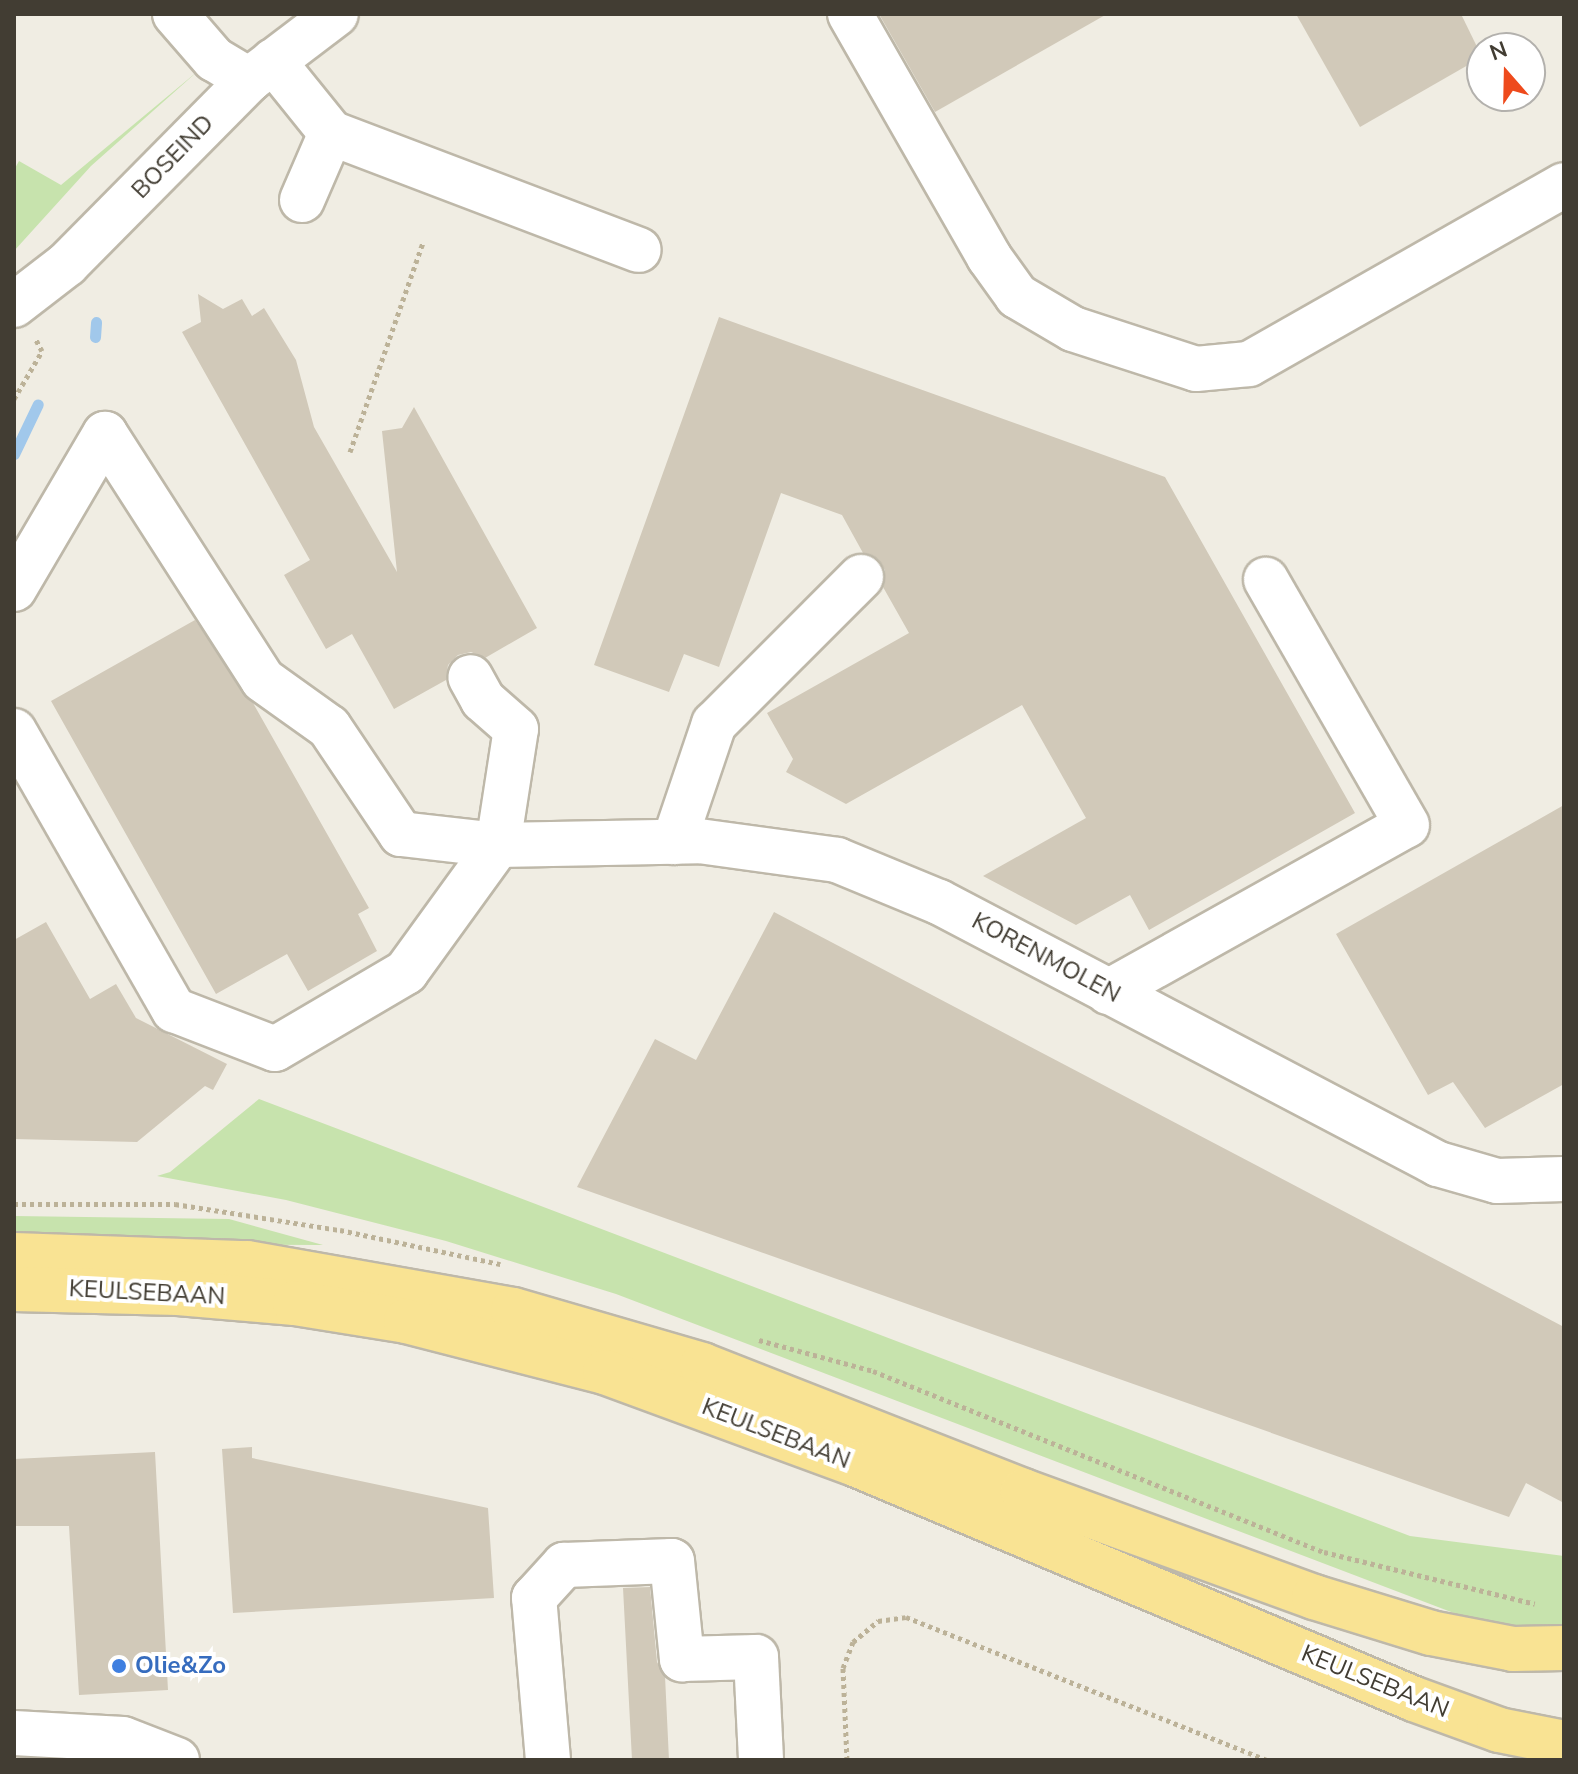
<!DOCTYPE html>
<html>
<head>
<meta charset="utf-8">
<style>
	body { margin:0 }
	#map { position:relative; width:1578px; height:1774px; overflow:hidden; background:#f0ede3; font-family:"Nunito Sans",sans-serif }
	div>[style] { position:absolute }
	[style*='--x'] { left:calc(var(--x)*1px); top:calc(var(--y)*1px); width:calc(var(--w)*1px); rotate:calc(var(--a)*1deg) }
	.green>* { inset:0; background:#c7e3ad }
	.stream>* { height:11px; margin:-5.5px; padding:0 5.5px; transform-origin:5.5px; border-radius:5.5px; background:#a1c8eb }
	.building>* { inset:0; background:#d1c9b9 }
	.path>* { height:5px; margin-top:-2.5px; transform-origin:0; background:repeating-linear-gradient(90deg,#bcb298 0 4px,transparent 0 8px) }
	.roads { filter:drop-shadow(2px 0 #beb8a9) drop-shadow(-2px 0 #beb8a9) drop-shadow(0 2px #beb8a9) drop-shadow(0 -2px #beb8a9) }
	.minor>* { height:44px; margin:-22px; padding:0 22px; transform-origin:22px; border-radius:22px; background:#fff }
	.major>* { height:44px; margin:-22px; padding:0 22px; transform-origin:22px; border-radius:22px; background:#f9e393 }
	.dots>* { width:22px; height:22px; translate:-50% -50%; box-sizing:border-box; border:4px solid #fff; border-radius:50% }
	span { translate:-50% -50%; white-space:nowrap; text-align:center; line-height:1.15; -webkit-text-stroke:8px #fff; paint-order:stroke }
	.street-label { font-size:24px; color:#423d33 }
	.shop-label { font-size:24px; color:#366cbe; font-weight:700 }
	.left { translate:0 -50%; text-align:left }
	.frame { position:absolute; inset:0; border:16px solid #423d33; pointer-events:none }
	.north { position:absolute; left:1466px; top:32px; width:80px; height:80px; box-sizing:border-box; background:#fff; border:2px solid #b3b1ad; border-radius:50%; rotate:340deg; font-size:22px; font-weight:700; line-height:32px; text-align:center; color:#423d33 }
	.north::after { content:''; display:block; margin:auto; width:28px; height:36px; background:#ee4a1c; clip-path:polygon(50% 0,100% 100%,50% 72%,0 100%) }
</style>
</head>
<body>
<div id="map">
	<div class="green">
		<i style="clip-path:polygon(198px 71px,91px 166px,14px 251px,14px 170px,19px 161px,61px 185px)"></i>
		<i style="clip-path:polygon(259px 1099px,1410px 1536px,1564px 1556px,1564px 1634px,1459px 1615px,616px 1294px,446px 1241px,286px 1200px,157px 1176px,170px 1172px)"></i>
		<i style="clip-path:polygon(14px 1216px,229px 1219px,323px 1245px,14px 1244px)"></i>
	</div>
	<div class="stream">
		<i style="--x:95;--y:337;--w:15;--a:-86"></i>
		<i style="--x:14;--y:454;--w:55;--a:-64.4"></i>
	</div>
	<div class="building">
		<i style="clip-path:polygon(879px 14px,1107px 14px,935px 112px)"></i>
		<i style="clip-path:polygon(1296px 14px,1461px 14px,1482px 57px,1360px 127px)"></i>
		<i style="clip-path:polygon(198px 294px,223px 309px,242px 299px,252px 316px,264px 308px,296px 360px,314px 427px,397px 572px,382px 431px,402px 428px,414px 407px,537px 628px,485px 658px,471px 652px,458px 655px,448px 665px,446px 680px,394px 709px,352px 634px,326px 649px,284px 575px,310px 560px,182px 332px,201px 322px)"></i>
		<i style="clip-path:polygon(719px 317px,1165px 477px,1355px 813px,1149px 930px,1130px 895px,1076px 925px,983px 876px,1086px 818px,1022px 705px,846px 804px,786px 772px,793px 759px,767px 713px,909px 633px,883px 587px,885px 570px,878px 559px,863px 553px,842px 515px,781px 493px,719px 667px,684px 654px,669px 692px,594px 665px)"></i>
		<i style="clip-path:polygon(195px 620px,253px 703px,369px 908px,358px 914px,377px 951px,308px 991px,287px 954px,216px 994px,51px 701px)"></i>
		<i style="clip-path:polygon(1564px 805px,1564px 1084px,1485px 1128px,1453px 1082px,1428px 1095px,1336px 934px)"></i>
		<i style="clip-path:polygon(774px 912px,1564px 1327px,1564px 1503px,1526px 1483px,1509px 1517px,577px 1187px,655px 1039px,696px 1060px)"></i>
		<i style="clip-path:polygon(46px 922px,90px 999px,116px 984px,136px 1018px,227px 1064px,213px 1090px,205px 1086px,137px 1142px,14px 1139px,14px 940px)"></i>
		<i style="clip-path:polygon(252px 1447px,252px 1458px,488px 1508px,494px 1598px,233px 1613px,222px 1449px)"></i>
		<i style="clip-path:polygon(155px 1452px,168px 1690px,79px 1695px,69px 1526px,14px 1526px,14px 1459px)"></i>
		<i style="clip-path:polygon(650px 1587px,657px 1662px,665px 1676px,669px 1760px,632px 1760px,623px 1588px)"></i>
	</div>
	<div class="path">
		<i style="--x:14;--y:399;--w:56;--a:-59.7"></i>
		<i style="--x:42;--y:351;--w:15;--a:-118"></i>
		<i style="--x:350;--y:452;--w:222;--a:-70.8"></i>
		<i style="--x:14;--y:1204;--w:161;--a:0"></i>
		<i style="--x:175;--y:1204;--w:167;--a:9"></i>
		<i style="--x:340;--y:1230;--w:164;--a:12"></i>
		<i style="--x:759;--y:1340;--w:118;--a:15.2"></i>
		<i style="--x:873;--y:1371;--w:486;--a:21.9"></i>
		<i style="--x:1324;--y:1552;--w:217;--a:13.8"></i>
		<i style="--x:847;--y:1760;--w:92;--a:-92.5"></i>
		<i style="--x:843;--y:1668;--w:28;--a:-69"></i>
		<i style="--x:853;--y:1642;--w:33;--a:-40"></i>
		<i style="--x:878;--y:1621;--w:28;--a:-8"></i>
		<i style="--x:906;--y:1617;--w:389;--a:21.6"></i>
	</div>
	<div class="roads">
		<div class="minor">
			<i style="--x:175;--y:14;--w:60;--a:49.1"></i>
			<i style="--x:214;--y:59;--w:41;--a:31"></i>
			<i style="--x:850;--y:14;--w:280;--a:60.2"></i>
			<i style="--x:989;--y:257;--w:48;--a:54.3"></i>
			<i style="--x:1017;--y:296;--w:65;--a:30.5"></i>
			<i style="--x:1073;--y:329;--w:129;--a:18"></i>
			<i style="--x:1196;--y:369;--w:53;--a:-5.4"></i>
			<i style="--x:1249;--y:364;--w:362;--a:-29.6"></i>
			<i style="--x:273;--y:61;--w:92;--a:51.1"></i>
			<i style="--x:331;--y:133;--w:329;--a:20.8"></i>
			<i style="--x:302;--y:200;--w:73;--a:-66.6"></i>
			<i style="--x:14;--y:305;--w:67;--a:-37.7"></i>
			<i style="--x:67;--y:264;--w:259;--a:-45.3"></i>
			<i style="--x:249;--y:80;--w:109;--a:-37.2"></i>
			<i style="--x:14;--y:589;--w:180;--a:-59.6"></i>
			<i style="--x:105;--y:434;--w:292;--a:57.3"></i>
			<i style="--x:263;--y:680;--w:81;--a:35.5"></i>
			<i style="--x:329;--y:727;--w:129;--a:56.1"></i>
			<i style="--x:401;--y:834;--w:98;--a:6.5"></i>
			<i style="--x:498;--y:845;--w:201;--a:-1.1"></i>
			<i style="--x:699;--y:841;--w:139;--a:7.8"></i>
			<i style="--x:837;--y:860;--w:110;--a:22.4"></i>
			<i style="--x:939;--y:902;--w:564;--a:27.7"></i>
			<i style="--x:1438;--y:1164;--w:61;--a:16.1"></i>
			<i style="--x:1497;--y:1181;--w:67;--a:-1.7"></i>
			<i style="--x:14;--y:731;--w:322;--a:60.2"></i>
			<i style="--x:174;--y:1010;--w:108;--a:21.1"></i>
			<i style="--x:275;--y:1049;--w:152;--a:-30.4"></i>
			<i style="--x:406;--y:972;--w:157;--a:-54.1"></i>
			<i style="--x:498;--y:845;--w:117;--a:-81.2"></i>
			<i style="--x:516;--y:729;--w:44;--a:-138.7"></i>
			<i style="--x:483;--y:700;--w:26;--a:-119"></i>
			<i style="--x:674;--y:842;--w:125;--a:-71.3"></i>
			<i style="--x:714;--y:724;--w:208;--a:-45"></i>
			<i style="--x:1108;--y:992;--w:342;--a:-29.2"></i>
			<i style="--x:1407;--y:825;--w:283;--a:-119.9"></i>
			<i style="--x:14;--y:1733;--w:109;--a:3.2"></i>
			<i style="--x:123;--y:1739;--w:58;--a:21.3"></i>
			<i style="--x:548;--y:1760;--w:163;--a:-94.9"></i>
			<i style="--x:534;--y:1598;--w:45;--a:-47.7"></i>
			<i style="--x:564;--y:1565;--w:108;--a:-2.1"></i>
			<i style="--x:672;--y:1561;--w:99;--a:84.2"></i>
			<i style="--x:682;--y:1659;--w:74;--a:-1.5"></i>
			<i style="--x:756;--y:1657;--w:103;--a:87.2"></i>
		</div>
		<div class="major">
			<i style="--x:14;--y:1255;--w:233;--a:2"></i>
			<i style="--x:247;--y:1263;--w:270;--a:10"></i>
			<i style="--x:513;--y:1310;--w:197;--a:16.2"></i>
			<i style="--x:702;--y:1365;--w:345;--a:21.4"></i>
			<i style="--x:1023;--y:1491;--w:310;--a:20"></i>
			<i style="--x:1314;--y:1597;--w:122;--a:17.1"></i>
			<i style="--x:1431;--y:1633;--w:84;--a:11"></i>
			<i style="--x:1513;--y:1649;--w:51;--a:-1.1"></i>
			<i style="--x:14;--y:1289;--w:164;--a:1.4"></i>
			<i style="--x:178;--y:1293;--w:117;--a:4.9"></i>
			<i style="--x:295;--y:1303;--w:112;--a:9.2"></i>
			<i style="--x:406;--y:1321;--w:205;--a:14.4"></i>
			<i style="--x:605;--y:1372;--w:266;--a:20.2"></i>
			<i style="--x:855;--y:1464;--w:606;--a:22.8"></i>
			<i style="--x:1414;--y:1699;--w:90;--a:20"></i>
			<i style="--x:1499;--y:1730;--w:66;--a:11.3"></i>
		</div>
	</div>
	<div class="dots">
		<i style="left:119px;top:1666px;background:#3f7fe0"></i>
	</div>
	<div class="street-label">
		<span style="left:173px;top:157px;rotate:-46deg">BOSEIND</span>
		<span style="left:1046px;top:958px;rotate:28deg">KORENMOLEN</span>
		<span style="left:147px;top:1293px;rotate:3deg">KEULSEBAAN</span>
		<span style="left:776px;top:1434px;rotate:21deg">KEULSEBAAN</span>
		<span style="left:1375px;top:1682px;rotate:22deg">KEULSEBAAN</span>
	</div>
	<div class="shop-label">
		<span class="left" style="left:135px;top:1666px">Olie&amp;Zo</span>
	</div>
	<div class="frame"></div>
	<div class="north">N</div>
</div>
</body>
</html>
